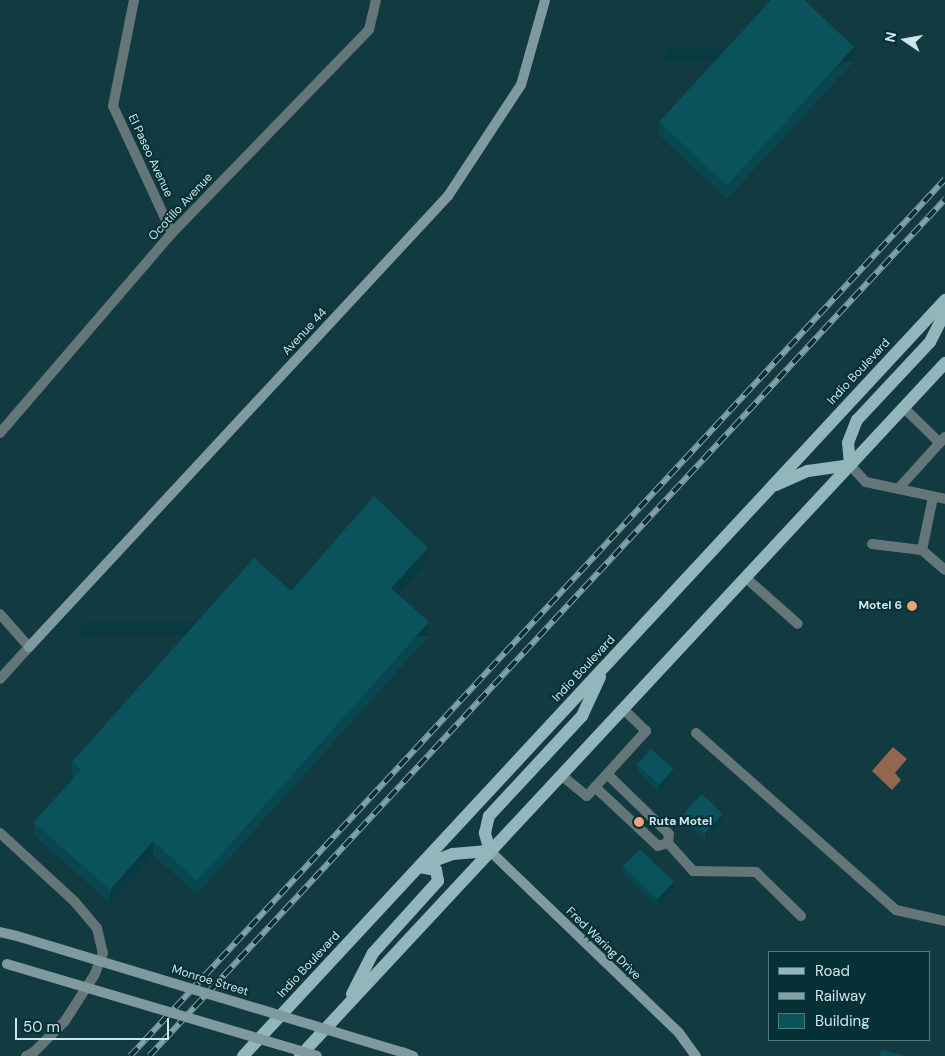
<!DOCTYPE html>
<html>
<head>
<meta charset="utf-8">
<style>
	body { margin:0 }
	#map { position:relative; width:945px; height:1056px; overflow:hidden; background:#113b41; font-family:"DM Sans",sans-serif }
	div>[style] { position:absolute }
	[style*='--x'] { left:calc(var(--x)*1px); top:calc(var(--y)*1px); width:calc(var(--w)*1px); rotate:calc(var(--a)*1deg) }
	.water>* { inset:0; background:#93674f }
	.lane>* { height:10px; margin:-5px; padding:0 5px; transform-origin:5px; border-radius:5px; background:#657679 }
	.street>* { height:10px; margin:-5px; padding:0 5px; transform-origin:5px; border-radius:5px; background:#657679 }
	.secondary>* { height:10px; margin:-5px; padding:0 5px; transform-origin:5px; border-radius:5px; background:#7f9a9f }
	.primary>* { height:12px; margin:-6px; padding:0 6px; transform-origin:6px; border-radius:6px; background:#93b6bc }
	.rail>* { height:5.5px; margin-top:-2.75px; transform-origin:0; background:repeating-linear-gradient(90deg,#043036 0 11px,#84a1a6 0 22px); box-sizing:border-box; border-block:1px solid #84a1a6 }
	.secondary-bridge>* { height:10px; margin:-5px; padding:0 5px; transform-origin:5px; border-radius:5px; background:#7f9a9f }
	.wall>* { inset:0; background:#094750 }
	.shaded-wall>* { inset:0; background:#073a41; transform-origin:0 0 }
	.building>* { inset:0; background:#0a535d; transform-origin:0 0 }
	.dots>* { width:14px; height:14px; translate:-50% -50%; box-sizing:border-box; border:2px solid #043036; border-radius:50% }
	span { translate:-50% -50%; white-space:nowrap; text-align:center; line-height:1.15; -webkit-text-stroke:4px #043036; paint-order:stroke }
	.street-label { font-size:12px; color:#d1e6ea }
	.poi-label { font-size:12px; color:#d1e6ea; font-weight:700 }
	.right { translate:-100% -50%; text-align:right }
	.left { translate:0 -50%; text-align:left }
	.legend { position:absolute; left:768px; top:951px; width:162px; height:90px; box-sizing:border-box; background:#043036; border:1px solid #56797e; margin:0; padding:6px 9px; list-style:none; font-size:15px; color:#d1e6ea }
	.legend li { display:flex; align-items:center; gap:10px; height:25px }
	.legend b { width:25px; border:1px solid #56797e }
	.north { position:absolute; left:880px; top:15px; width:50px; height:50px; -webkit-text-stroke:4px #043036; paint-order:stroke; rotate:282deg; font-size:14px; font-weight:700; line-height:20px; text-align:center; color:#d1e6ea }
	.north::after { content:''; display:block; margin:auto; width:18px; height:22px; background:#d1e6ea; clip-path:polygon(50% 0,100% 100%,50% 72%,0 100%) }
	.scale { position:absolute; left:15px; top:1018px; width:154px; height:22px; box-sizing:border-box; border:2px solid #d1e6ea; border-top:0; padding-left:6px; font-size:15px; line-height:18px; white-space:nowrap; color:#d1e6ea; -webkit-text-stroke:4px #043036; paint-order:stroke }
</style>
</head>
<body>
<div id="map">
	<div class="water">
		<i style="clip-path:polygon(893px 747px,907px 759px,895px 773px,901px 780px,892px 790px,872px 771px)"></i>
	</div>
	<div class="lane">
		<i style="--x:904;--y:408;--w:50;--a:44.2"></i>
		<i style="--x:898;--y:489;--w:70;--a:-47.9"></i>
		<i style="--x:872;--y:544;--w:50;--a:6.8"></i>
		<i style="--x:922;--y:550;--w:30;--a:41"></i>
		<i style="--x:922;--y:550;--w:54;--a:-78.3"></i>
		<i style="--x:746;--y:578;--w:69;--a:41.5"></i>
		<i style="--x:696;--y:733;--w:267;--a:41.5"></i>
		<i style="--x:896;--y:910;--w:50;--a:12.7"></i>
		<i style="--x:561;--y:775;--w:33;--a:39"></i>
		<i style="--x:587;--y:796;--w:88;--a:-47.8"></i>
		<i style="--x:646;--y:731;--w:32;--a:-136"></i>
		<i style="--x:595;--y:787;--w:86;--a:43.1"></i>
		<i style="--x:658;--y:846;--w:10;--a:-17"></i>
		<i style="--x:668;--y:843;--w:9;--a:-84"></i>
		<i style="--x:669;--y:834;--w:86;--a:-135.9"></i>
		<i style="--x:0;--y:833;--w:102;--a:42.6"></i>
		<i style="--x:75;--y:902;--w:34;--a:50"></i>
		<i style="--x:97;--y:928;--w:26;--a:77"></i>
		<i style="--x:103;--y:953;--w:22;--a:111"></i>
		<i style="--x:95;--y:974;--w:56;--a:122.6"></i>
		<i style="--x:65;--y:1021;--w:44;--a:135"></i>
		<i style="--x:34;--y:1052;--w:9;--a:153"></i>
		<i style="--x:668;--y:843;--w:38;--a:48"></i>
		<i style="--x:693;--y:871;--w:63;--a:0.9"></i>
		<i style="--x:756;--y:872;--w:63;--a:44.4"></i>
	</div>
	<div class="street">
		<i style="--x:134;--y:0;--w:108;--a:101.2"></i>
		<i style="--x:113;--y:106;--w:140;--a:65.1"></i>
		<i style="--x:0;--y:433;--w:264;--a:-49.3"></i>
		<i style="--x:172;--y:233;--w:283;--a:-45.9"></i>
		<i style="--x:369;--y:30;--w:31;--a:-77"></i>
		<i style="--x:850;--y:465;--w:23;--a:47"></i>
		<i style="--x:866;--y:482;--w:81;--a:12.1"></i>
		<i style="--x:0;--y:614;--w:44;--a:48.7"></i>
		<i style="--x:29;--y:647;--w:43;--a:132.2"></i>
	</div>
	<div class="secondary">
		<i style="--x:29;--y:647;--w:616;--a:-47.11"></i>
		<i style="--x:448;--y:196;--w:133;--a:-56.7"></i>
		<i style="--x:521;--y:85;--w:88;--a:-74.2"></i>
		<i style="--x:490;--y:851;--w:262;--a:43.9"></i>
		<i style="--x:679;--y:1033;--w:29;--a:54"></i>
		<i style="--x:0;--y:932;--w:17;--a:13"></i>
		<i style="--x:402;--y:1052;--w:12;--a:20"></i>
	</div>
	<div class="primary">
		<i style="--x:850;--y:465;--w:22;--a:-95"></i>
		<i style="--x:848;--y:443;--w:25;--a:-69"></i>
		<i style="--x:857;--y:420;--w:107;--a:-46.9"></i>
		<i style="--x:930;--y:342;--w:34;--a:-63"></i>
		<i style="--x:776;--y:485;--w:35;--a:-24"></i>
		<i style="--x:808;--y:471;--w:42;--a:-8.1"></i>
		<i style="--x:421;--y:866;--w:34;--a:-21"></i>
		<i style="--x:453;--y:854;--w:37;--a:-5"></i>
		<i style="--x:490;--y:851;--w:19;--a:-106"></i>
		<i style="--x:485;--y:833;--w:17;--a:-77"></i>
		<i style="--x:489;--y:816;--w:137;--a:-47.1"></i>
		<i style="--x:582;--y:716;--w:43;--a:-65.2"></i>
		<i style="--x:352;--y:994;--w:46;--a:-62.9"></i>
		<i style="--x:373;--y:953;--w:97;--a:-47.9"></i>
		<i style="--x:438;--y:881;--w:11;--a:-100"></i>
		<i style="--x:436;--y:870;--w:17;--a:-170"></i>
		<i style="--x:243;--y:1056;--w:1032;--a:-47.12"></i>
		<i style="--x:300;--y:1056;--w:947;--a:-47.05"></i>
	</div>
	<div class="rail">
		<i style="--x:130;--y:1056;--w:1197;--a:-47.1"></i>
		<i style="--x:149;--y:1056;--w:1170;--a:-47.11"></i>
	</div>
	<div class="secondary-bridge">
		<i style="--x:17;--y:936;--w:402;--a:16.8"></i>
		<i style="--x:7;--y:964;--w:323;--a:16.5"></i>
	</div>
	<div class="wall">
		<i style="clip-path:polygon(854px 61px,727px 199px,659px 135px,659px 122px)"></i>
		<i style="clip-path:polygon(428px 561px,398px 594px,429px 636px,197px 894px,153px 855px,110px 903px,34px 835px,34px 822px,74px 777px,72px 775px,72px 762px,291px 591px)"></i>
		<i style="clip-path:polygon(638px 765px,673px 777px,659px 792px,638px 772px)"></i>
		<i style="clip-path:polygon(684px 813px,723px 821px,705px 840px,684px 821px)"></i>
		<i style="clip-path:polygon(623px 866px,674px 890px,657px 906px,623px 873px)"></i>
	</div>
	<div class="shaded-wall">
		<i style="left:854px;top:47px;width:14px;height:188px;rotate:90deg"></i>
		<i style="clip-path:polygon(428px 548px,428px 561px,391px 602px,391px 588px)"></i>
		<i style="left:429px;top:622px;width:14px;height:348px;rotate:90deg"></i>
		<i style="clip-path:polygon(673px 769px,673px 777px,659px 792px,659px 785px)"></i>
		<i style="clip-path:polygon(723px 814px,723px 821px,705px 840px,705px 833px)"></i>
		<i style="clip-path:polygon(153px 841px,153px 855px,110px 903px,110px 890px)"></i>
		<i style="clip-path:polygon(674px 882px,674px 890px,657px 906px,657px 899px)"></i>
	</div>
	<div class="building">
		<i style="clip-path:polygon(771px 0,804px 0,854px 47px,727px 185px,659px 122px)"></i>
		<i style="clip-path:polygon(374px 496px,428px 548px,391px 588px,429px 622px,197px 881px,153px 841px,110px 890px,34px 822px,81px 770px,72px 762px,254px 558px,291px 591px)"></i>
		<i style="left:651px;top:749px;width:30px;height:21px;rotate:42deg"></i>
		<i style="left:702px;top:794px;width:29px;height:26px;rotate:44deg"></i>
		<i style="left:640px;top:849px;width:47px;height:24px;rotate:44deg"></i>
		<i style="clip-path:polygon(881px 1050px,907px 1056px,880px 1056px)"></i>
	</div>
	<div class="dots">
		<i style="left:912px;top:606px;background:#efa378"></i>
		<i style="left:639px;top:822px;background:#efa378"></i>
	</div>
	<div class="street-label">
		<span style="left:150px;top:156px;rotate:65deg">El Paseo Avenue</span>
		<span style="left:181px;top:207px;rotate:-47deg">Ocotillo Avenue</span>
		<span style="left:305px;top:332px;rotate:-47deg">Avenue 44</span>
		<span style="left:859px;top:372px;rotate:-47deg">Indio Boulevard</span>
		<span style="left:584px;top:669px;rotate:-47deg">Indio Boulevard</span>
		<span style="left:603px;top:944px;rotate:44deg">Fred Waring Drive</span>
		<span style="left:309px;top:965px;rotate:-47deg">Indio Boulevard</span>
		<span style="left:210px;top:981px;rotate:17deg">Monroe Street</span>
	</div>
	<div class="poi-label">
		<span class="right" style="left:902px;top:606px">Motel 6</span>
		<span class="left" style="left:649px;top:822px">Ruta Motel</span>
	</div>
	<ul class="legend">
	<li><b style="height:6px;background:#93b6bc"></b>Road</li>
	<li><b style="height:6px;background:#84a1a6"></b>Railway</li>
	<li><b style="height:14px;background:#0a535d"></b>Building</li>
	</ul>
	<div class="north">N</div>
	<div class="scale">50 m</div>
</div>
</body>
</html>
